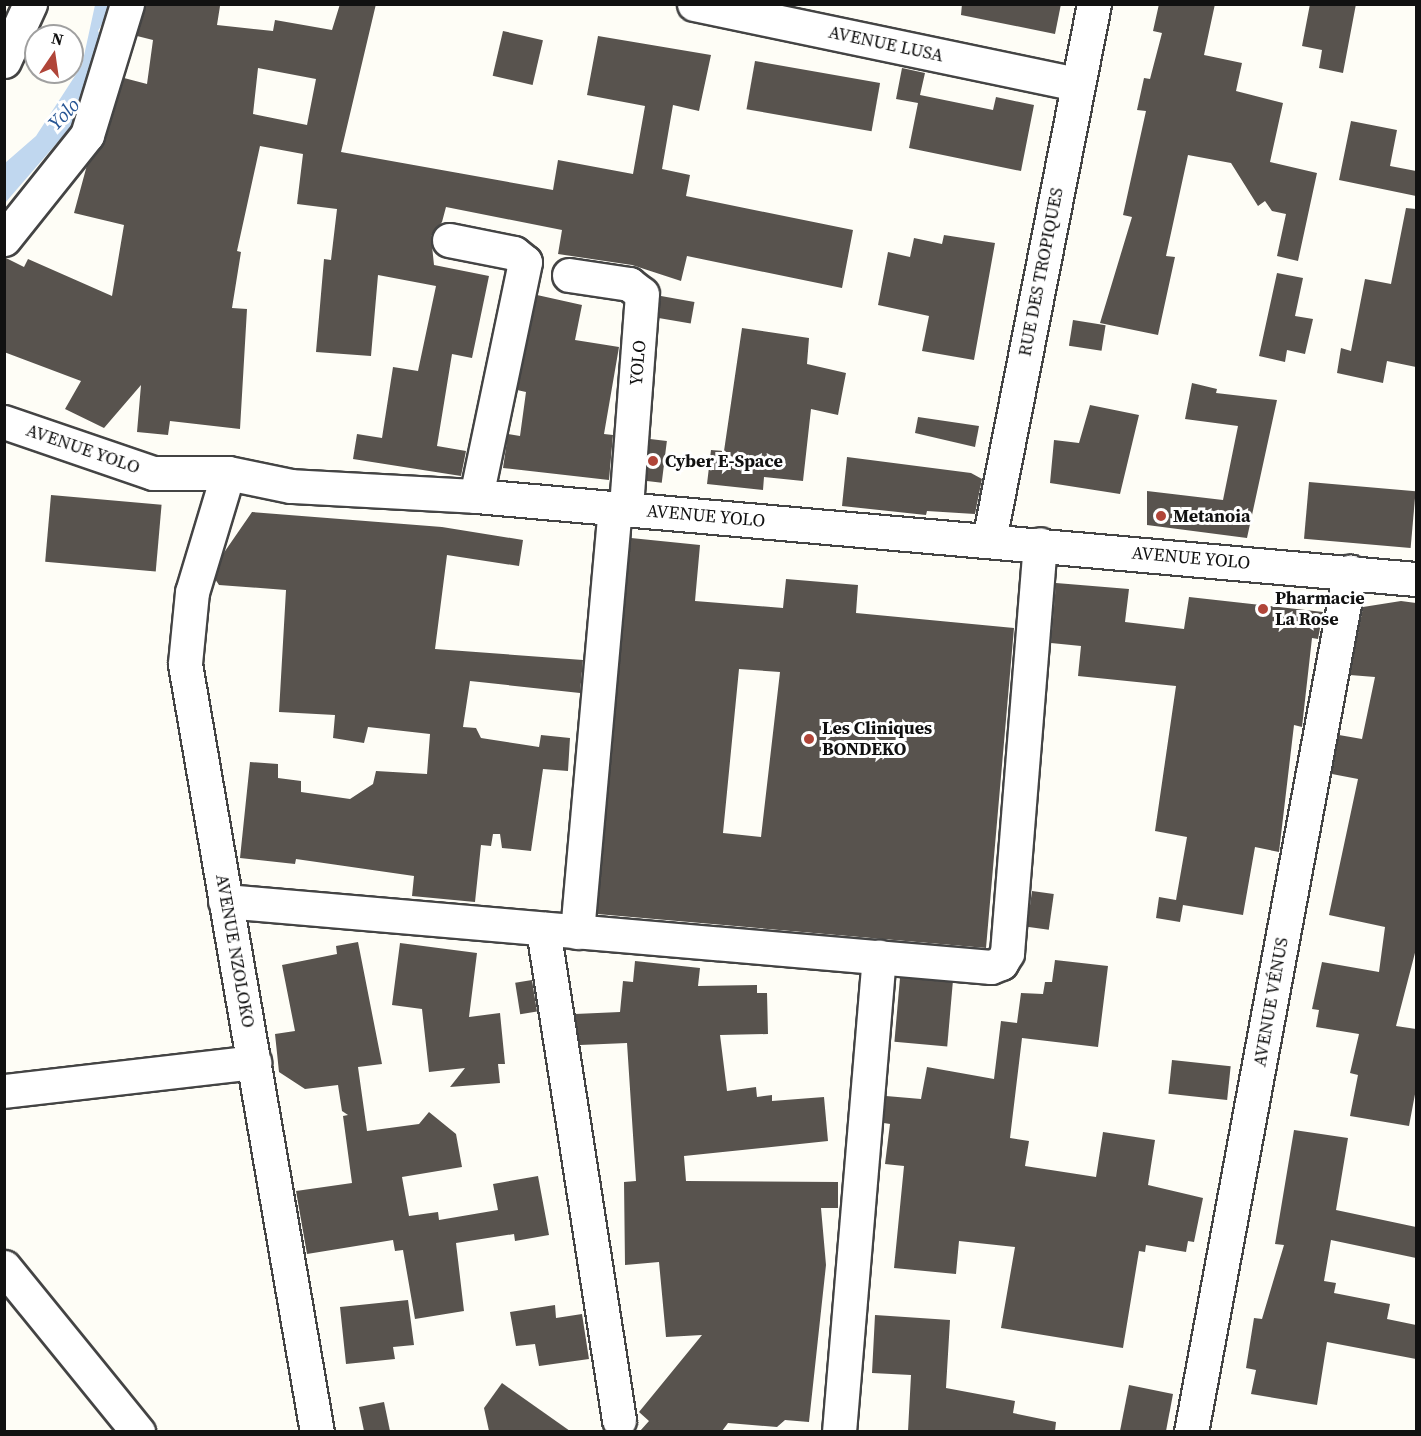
<!DOCTYPE html>
<html>
<head>
<meta charset="utf-8">
<style>
	body { margin:0 }
	#map { position:relative; width:1421px; height:1436px; overflow:hidden; background:#fefdf6; font-family:"Source Serif 4",serif }
	div>[style] { position:absolute }
	[style*='--x'] { left:calc(var(--x)*1px); top:calc(var(--y)*1px); width:calc(var(--w)*1px); rotate:calc(var(--a)*1deg) }
	.water>* { inset:0; background:#c0d7ef }
	.building>* { inset:0; background:#58534e; transform-origin:0 0 }
	.roads { filter:drop-shadow(2px 0 #444) drop-shadow(-2px 0 #444) drop-shadow(0 2px #444) drop-shadow(0 -2px #444) }
	.minor>* { height:33px; margin:-16.5px; padding:0 16.5px; transform-origin:16.5px; border-radius:16.5px; background:#fff }
	.dots>* { width:16px; height:16px; translate:-50% -50%; box-sizing:border-box; border:3px solid #fff; border-radius:50% }
	span { translate:-50% -50%; white-space:nowrap; text-align:center; line-height:1.15; -webkit-text-stroke:6px #fff; paint-order:stroke }
	.street-label { font-size:18px; color:#111 }
	.poi-label { font-size:18px; color:#111; font-weight:700 }
	.left { translate:0 -50%; text-align:left }
	.water-label { font-size:20px; color:#285694; font-style:italic }
	.frame { position:absolute; inset:0; border:6px solid #111; pointer-events:none }
	.north { position:absolute; left:24px; top:24px; width:60px; height:60px; box-sizing:border-box; background:#fff; border:2px solid #a0a0a0; border-radius:50%; rotate:13deg; font-size:16px; font-weight:700; line-height:24px; text-align:center; color:#111 }
	.north::after { content:''; display:block; margin:auto; width:21px; height:27px; background:#b04539; clip-path:polygon(50% 0,100% 100%,50% 72%,0 100%) }
</style>
</head>
<body>
<div id="map">
	<div class="water">
		<i style="clip-path:polygon(95px 5px,113px 5px,98px 31px,109px 52px,88px 107px,5px 203px,5px 163px,36px 136px,82px 65px)"></i>
	</div>
	<div class="building">
		<i style="clip-path:polygon(evenodd,145px 4px,220px 6px,217px 25px,273px 31px,275px 20px,332px 30px,340px 4px,376px 4px,341px 152px,553px 190px,558px 160px,633px 174px,645px 106px,587px 95px,598px 36px,711px 55px,699px 111px,673px 105px,662px 169px,690px 175px,686px 196px,853px 230px,842px 288px,687px 256px,681px 281px,632px 265px,558px 254px,562px 230px,446px 207px,442px 222px,431px 236px,434px 265px,489px 276px,472px 358px,452px 354px,437px 446px,466px 451px,461px 476px,353px 459px,357px 434px,382px 438px,393px 367px,418px 371px,436px 286px,378px 275px,371px 356px,316px 352px,324px 259px,331px 260px,337px 209px,297px 204px,303px 154px,260px 146px,237px 251px,241px 252px,232px 308px,247px 309px,240px 429px,170px 421px,168px 435px,137px 432px,141px 385px,104px 428px,65px 409px,81px 381px,4px 352px,4px 257px,24px 267px,28px 259px,112px 296px,124px 225px,74px 213px,87px 165px,105px 141px,124px 78px,147px 84px,153px 40px,137px 36px,145px 4px,258px 68px,316px 79px,307px 125px,253px 114px,258px 68px)"></i>
		<i style="clip-path:polygon(962px 4px,1061px 4px,1055px 34px,961px 15px)"></i>
		<i style="clip-path:polygon(1159px 4px,1215px 4px,1204px 55px,1242px 63px,1236px 91px,1283px 103px,1270px 162px,1317px 173px,1298px 261px,1277px 256px,1286px 214px,1272px 211px,1265px 201px,1258px 206px,1231px 163px,1188px 155px,1166px 256px,1175px 257px,1158px 335px,1100px 323px,1132px 217px,1123px 215px,1146px 111px,1137px 110px,1144px 78px,1150px 79px,1162px 33px,1153px 31px)"></i>
		<i style="clip-path:polygon(1310px 4px,1356px 4px,1343px 73px,1319px 68px,1322px 50px,1302px 46px)"></i>
		<i style="left:503px;top:31px;width:41px;height:46px;rotate:13deg"></i>
		<i style="left:755px;top:61px;width:127px;height:49px;rotate:10deg"></i>
		<i style="clip-path:polygon(902px 68px,925px 73px,920px 95px,993px 110px,996px 97px,1034px 105px,1021px 171px,909px 148px,918px 103px,896px 99px)"></i>
		<i style="clip-path:polygon(1351px 121px,1397px 130px,1390px 166px,1416px 171px,1416px 196px,1339px 180px)"></i>
		<i style="clip-path:polygon(1406px 208px,1416px 209px,1416px 367px,1387px 361px,1383px 383px,1337px 373px,1341px 348px,1351px 351px,1365px 279px,1391px 284px)"></i>
		<i style="clip-path:polygon(944px 235px,995px 243px,974px 360px,922px 351px,929px 316px,878px 305px,888px 252px,910px 257px,914px 238px,942px 244px)"></i>
		<i style="clip-path:polygon(1277px 273px,1303px 278px,1295px 316px,1313px 319px,1305px 354px,1287px 350px,1285px 362px,1259px 356px)"></i>
		<i style="clip-path:polygon(537px 295px,582px 305px,575px 340px,619px 347px,604px 434px,613px 435px,609px 480px,503px 468px,508px 434px,520px 436px,526px 392px,517px 390px)"></i>
		<i style="left:661px;top:296px;width:34px;height:22px;rotate:10deg"></i>
		<i style="left:1073px;top:320px;width:33px;height:26px;rotate:9deg"></i>
		<i style="clip-path:polygon(742px 328px,809px 338px,807px 364px,846px 373px,838px 415px,811px 409px,803px 481px,764px 477px,763px 490px,707px 484px,711px 450px,724px 451px)"></i>
		<i style="clip-path:polygon(1192px 383px,1217px 389px,1216px 393px,1277px 400px,1247px 538px,1147px 525px,1147px 491px,1223px 500px,1238px 426px,1185px 419px)"></i>
		<i style="clip-path:polygon(1090px 405px,1139px 415px,1120px 494px,1050px 483px,1054px 440px,1079px 443px)"></i>
		<i style="clip-path:polygon(918px 417px,979px 426px,975px 447px,915px 433px)"></i>
		<i style="left:650px;top:439px;width:17px;height:42px;rotate:7deg"></i>
		<i style="clip-path:polygon(847px 457px,971px 473px,982px 479px,975px 514px,927px 511px,926px 515px,842px 506px)"></i>
		<i style="left:1309px;top:482px;width:107px;height:57px;rotate:5deg"></i>
		<i style="left:51px;top:495px;width:111px;height:67px;rotate:5deg"></i>
		<i style="clip-path:polygon(252px 512px,442px 527px,523px 540px,519px 566px,447px 555px,435px 649px,583px 660px,580px 693px,470px 681px,463px 727px,476px 728px,481px 738px,539px 747px,541px 735px,570px 738px,568px 771px,543px 769px,531px 851px,502px 848px,500px 834px,493px 834px,491px 846px,481px 845px,475px 902px,412px 896px,414px 876px,296px 859px,295px 864px,240px 858px,250px 762px,278px 764px,278px 778px,301px 781px,301px 792px,350px 799px,373px 784px,376px 771px,427px 774px,430px 734px,368px 727px,364px 743px,333px 738px,335px 715px,279px 712px,286px 590px,219px 585px,215px 579px,223px 554px)"></i>
		<i style="clip-path:polygon(evenodd,631px 538px,700px 545px,695px 601px,783px 608px,786px 579px,858px 585px,856px 613px,1014px 628px,986px 948px,597px 914px,631px 538px,739px 669px,780px 672px,761px 837px,723px 833px,739px 669px)"></i>
		<i style="clip-path:polygon(1056px 583px,1129px 589px,1125px 622px,1184px 629px,1189px 597px,1323px 612px,1318px 639px,1312px 638px,1302px 727px,1294px 725px,1279px 852px,1255px 847px,1243px 915px,1183px 905px,1180px 922px,1156px 918px,1159px 897px,1176px 900px,1187px 837px,1155px 831px,1176px 686px,1078px 676px,1081px 646px,1051px 643px)"></i>
		<i style="clip-path:polygon(1401px 601px,1416px 603px,1416px 949px,1396px 1026px,1416px 1029px,1416px 1089px,1409px 1126px,1350px 1116px,1358px 1075px,1350px 1073px,1359px 1034px,1316px 1027px,1319px 1010px,1312px 1009px,1322px 962px,1379px 972px,1385px 927px,1329px 915px,1358px 779px,1332px 774px,1339px 735px,1362px 739px,1375px 677px,1350px 675px,1363px 607px)"></i>
		<i style="left:1032px;top:891px;width:22px;height:36px;rotate:8deg"></i>
		<i style="clip-path:polygon(358px 942px,382px 1064px,358px 1067px,367px 1131px,419px 1124px,429px 1112px,456px 1134px,462px 1167px,402px 1177px,409px 1216px,438px 1212px,439px 1220px,498px 1210px,493px 1184px,538px 1176px,549px 1235px,515px 1241px,514px 1234px,456px 1243px,464px 1311px,415px 1319px,403px 1250px,395px 1251px,393px 1240px,307px 1254px,296px 1191px,352px 1183px,343px 1116px,348px 1115px,342px 1111px,338px 1085px,305px 1089px,279px 1072px,275px 1034px,295px 1031px,282px 965px,337px 954px,336px 946px)"></i>
		<i style="clip-path:polygon(400px 943px,477px 953px,469px 1017px,500px 1013px,505px 1064px,498px 1064px,500px 1083px,450px 1087px,465px 1068px,429px 1072px,422px 1009px,392px 1005px)"></i>
		<i style="clip-path:polygon(1055px 960px,1108px 966px,1098px 1047px,1022px 1038px,1010px 1138px,1029px 1141px,1025px 1166px,1096px 1177px,1103px 1132px,1155px 1140px,1148px 1185px,1203px 1198px,1194px 1242px,1188px 1241px,1186px 1252px,1146px 1245px,1145px 1252px,1139px 1251px,1123px 1348px,1001px 1328px,1015px 1247px,959px 1241px,956px 1274px,894px 1268px,904px 1166px,885px 1164px,890px 1124px,884px 1123px,886px 1096px,921px 1099px,927px 1067px,994px 1079px,1001px 1021px,1017px 1023px,1021px 993px,1043px 994px,1045px 982px,1052px 982px)"></i>
		<i style="clip-path:polygon(635px 961px,700px 968px,698px 986px,757px 985px,757px 993px,767px 993px,768px 1034px,720px 1035px,727px 1091px,756px 1087px,757px 1097px,772px 1095px,772px 1101px,824px 1097px,828px 1141px,684px 1156px,686px 1181px,838px 1182px,838px 1208px,821px 1208px,826px 1265px,809px 1422px,785px 1420px,777px 1427px,728px 1423px,722px 1431px,640px 1431px,649px 1421px,639px 1412px,702px 1335px,666px 1337px,659px 1262px,625px 1265px,624px 1182px,636px 1181px,627px 1043px,580px 1045px,575px 1014px,620px 1012px,623px 981px,633px 982px)"></i>
		<i style="left:900px;top:978px;width:53px;height:64px;rotate:5deg"></i>
		<i style="left:532px;top:980px;width:32px;height:17px;rotate:81deg"></i>
		<i style="left:1172px;top:1060px;width:59px;height:34px;rotate:6deg"></i>
		<i style="clip-path:polygon(1294px 1130px,1348px 1138px,1336px 1210px,1416px 1227px,1416px 1258px,1331px 1240px,1324px 1281px,1336px 1283px,1334px 1293px,1390px 1304px,1387px 1319px,1416px 1325px,1416px 1359px,1327px 1342px,1317px 1405px,1251px 1394px,1256px 1370px,1246px 1368px,1254px 1318px,1262px 1319px,1284px 1245px,1275px 1244px)"></i>
		<i style="clip-path:polygon(408px 1300px,414px 1345px,393px 1347px,395px 1359px,346px 1364px,340px 1307px)"></i>
		<i style="clip-path:polygon(555px 1305px,556px 1318px,582px 1314px,589px 1359px,539px 1366px,535px 1344px,516px 1346px,510px 1312px)"></i>
		<i style="clip-path:polygon(875px 1315px,950px 1320px,946px 1388px,1015px 1401px,1013px 1413px,1056px 1422px,1055px 1431px,908px 1431px,911px 1375px,872px 1373px)"></i>
		<i style="clip-path:polygon(502px 1383px,570px 1431px,489px 1431px,484px 1408px)"></i>
		<i style="clip-path:polygon(1129px 1385px,1173px 1394px,1166px 1431px,1120px 1431px)"></i>
		<i style="clip-path:polygon(384px 1402px,390px 1431px,364px 1431px,359px 1407px)"></i>
	</div>
	<div class="roads">
		<div class="minor">
			<i style="--x:694;--y:4;--w:392;--a:11.8"></i>
			<i style="--x:4;--y:61;--w:63;--a:-65.5"></i>
			<i style="--x:4;--y:239;--w:133;--a:-51.4"></i>
			<i style="--x:87;--y:135;--w:137;--a:-73"></i>
			<i style="--x:449;--y:240;--w:66;--a:11.3"></i>
			<i style="--x:514;--y:253;--w:14;--a:39"></i>
			<i style="--x:525;--y:262;--w:239;--a:101.8"></i>
			<i style="--x:569;--y:275;--w:61;--a:8.5"></i>
			<i style="--x:629;--y:284;--w:16;--a:38"></i>
			<i style="--x:642;--y:294;--w:216;--a:94.3"></i>
			<i style="--x:4;--y:422;--w:157;--a:18.9"></i>
			<i style="--x:153;--y:473;--w:75;--a:0"></i>
			<i style="--x:228;--y:473;--w:64;--a:11.7"></i>
			<i style="--x:291;--y:486;--w:185;--a:3.1"></i>
			<i style="--x:476;--y:496;--w:944;--a:5.05"></i>
			<i style="--x:228;--y:473;--w:124;--a:106.8"></i>
			<i style="--x:192;--y:592;--w:72;--a:95.6"></i>
			<i style="--x:185;--y:664;--w:779;--a:80.25"></i>
			<i style="--x:989;--y:540;--w:546;--a:-78.92"></i>
			<i style="--x:225;--y:901;--w:769;--a:4.92"></i>
			<i style="--x:991;--y:967;--w:11;--a:-22"></i>
			<i style="--x:1001;--y:963;--w:12;--a:-59"></i>
			<i style="--x:1007;--y:953;--w:410;--a:-85.4"></i>
			<i style="--x:543;--y:929;--w:497;--a:81.2"></i>
			<i style="--x:577;--y:932;--w:426;--a:-84.9"></i>
			<i style="--x:4;--y:1091;--w:252;--a:-6.6"></i>
			<i style="--x:4;--y:1267;--w:213;--a:50.9"></i>
			<i style="--x:839;--y:1432;--w:477;--a:-85.2"></i>
			<i style="--x:1191;--y:1432;--w:875;--a:-79.53"></i>
		</div>
	</div>
	<div class="dots">
		<i style="left:653px;top:461px;background:#b04539"></i>
		<i style="left:1161px;top:516px;background:#b04539"></i>
		<i style="left:1263px;top:609px;background:#b04539"></i>
		<i style="left:809px;top:739px;background:#b04539"></i>
	</div>
	<div class="street-label">
		<span style="left:886px;top:44px;rotate:12deg">AVENUE LUSA</span>
		<span style="left:1041px;top:272px;rotate:-79deg">RUE DES TROPIQUES</span>
		<span style="left:638px;top:363px;rotate:-85deg">YOLO</span>
		<span style="left:83px;top:449px;rotate:19deg">AVENUE YOLO</span>
		<span style="left:706px;top:516px;rotate:5deg">AVENUE YOLO</span>
		<span style="left:1191px;top:558px;rotate:5deg">AVENUE YOLO</span>
		<span style="left:235px;top:951px;rotate:80deg">AVENUE NZOLOKO</span>
		<span style="left:1271px;top:1002px;rotate:-80deg">AVENUE VÉNUS</span>
	</div>
	<div class="poi-label">
		<span class="left" style="left:665px;top:461px">Cyber E-Space</span>
		<span class="left" style="left:1173px;top:516px">Metanoia</span>
		<span class="left" style="left:1275px;top:609px">Pharmacie<br>La Rose</span>
		<span class="left" style="left:822px;top:739px">Les Cliniques<br>BONDEKO</span>
	</div>
	<div class="water-label">
		<span style="left:64px;top:114px;rotate:-46deg">Yolo</span>
	</div>
	<div class="frame"></div>
	<div class="north">N</div>
</div>
</body>
</html>
